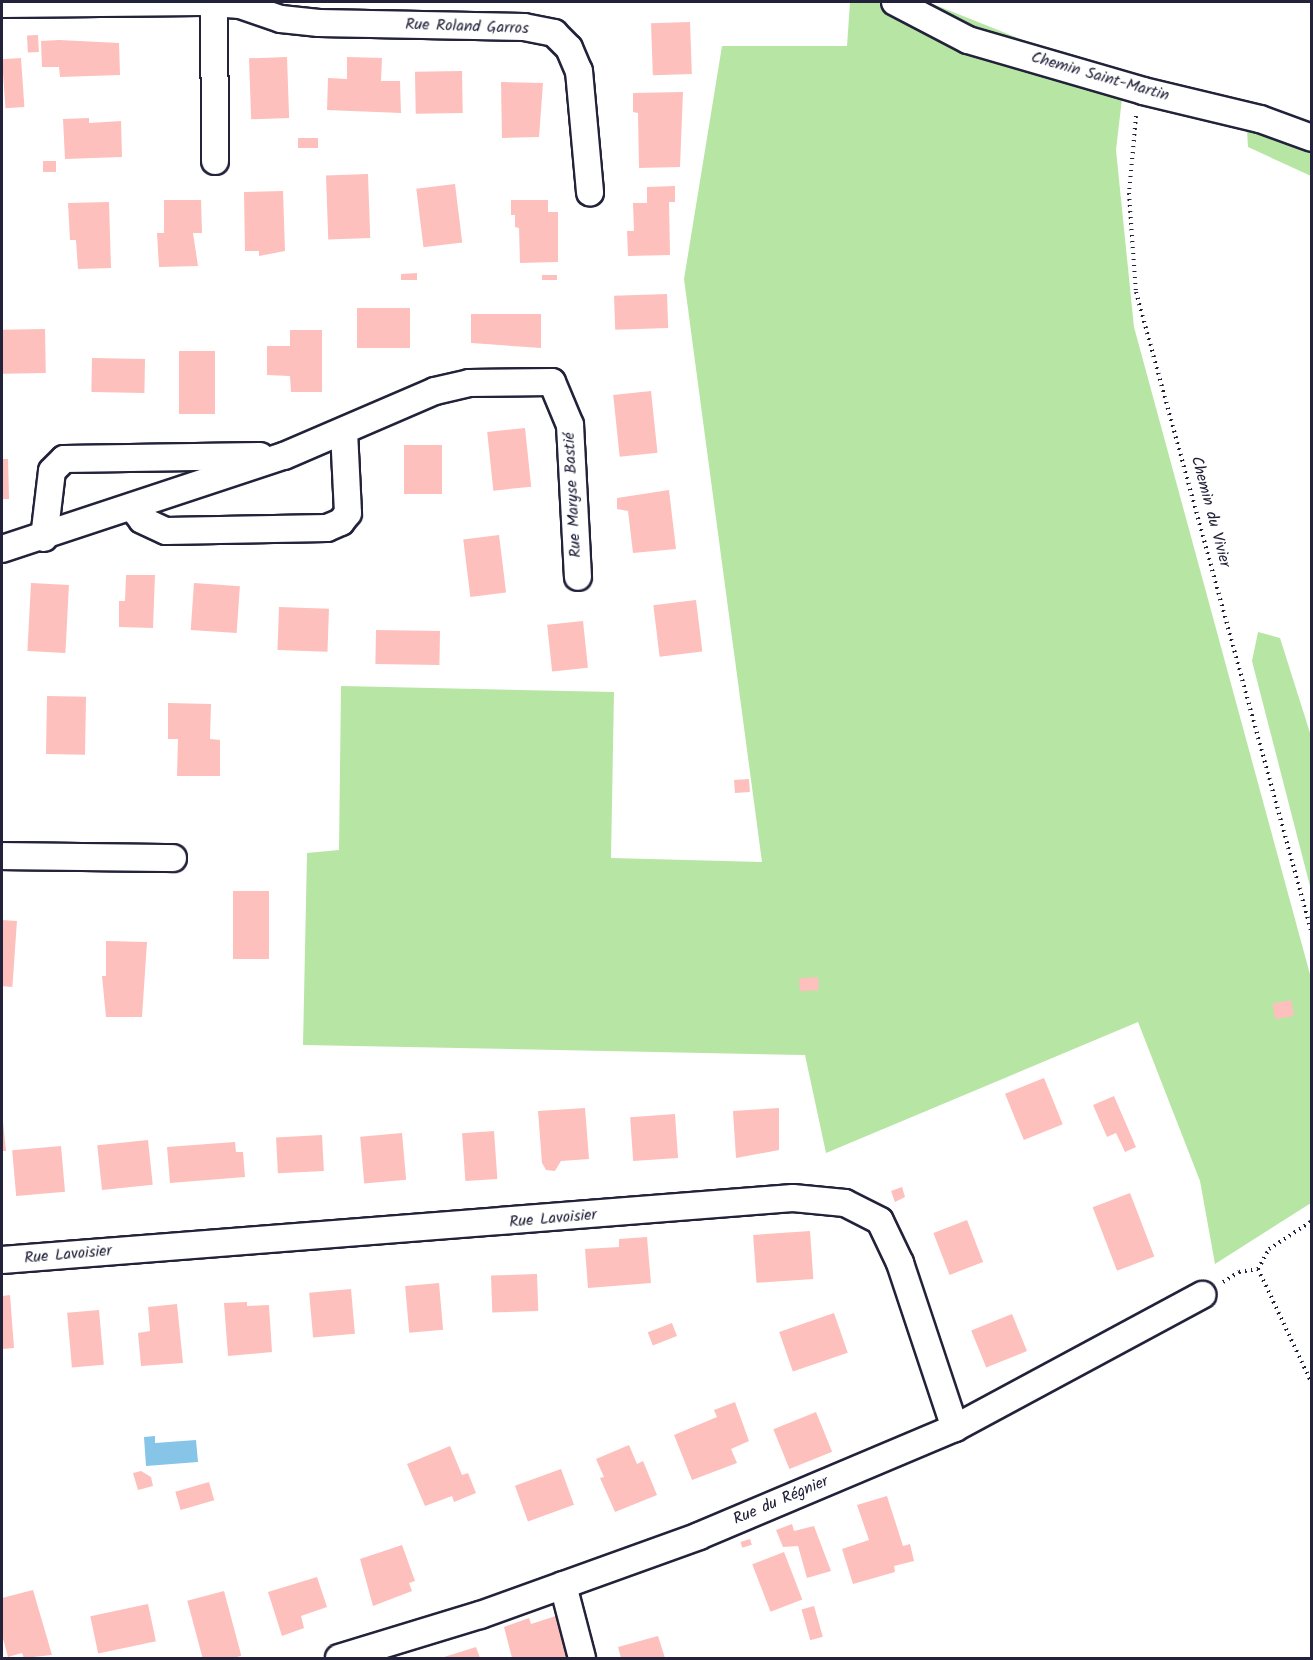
<!DOCTYPE html>
<html>
<head>
<meta charset="utf-8">
<style>
	body { margin:0 }
	#map { position:relative; width:1313px; height:1660px; overflow:hidden; background:#fff; font-family:Kalam,sans-serif }
	div>[style] { position:absolute }
	[style*='--x'] { left:calc(var(--x)*1px); top:calc(var(--y)*1px); width:calc(var(--w)*1px); rotate:calc(var(--a)*1deg) }
	.green>* { inset:0; background:#b7e6a4 }
	.water>* { inset:0; background:#86c5e7 }
	.building>* { inset:0; background:#fdc0bc; transform-origin:0 0 }
	.path>* { height:4px; margin-top:-2px; transform-origin:0; background:repeating-linear-gradient(90deg,#22223b 0 1.5px,transparent 0 6px) }
	.roads { filter:drop-shadow(2px 0 #22223b) drop-shadow(-2px 0 #22223b) drop-shadow(0 2px #22223b) drop-shadow(0 -2px #22223b) }
	.street>* { height:26px; margin:-13px; padding:0 13px; transform-origin:13px; border-radius:13px; background:#fff }
	span { translate:-50% -50%; white-space:nowrap; text-align:center; line-height:1.15; -webkit-text-stroke:4.5px #fff; paint-order:stroke }
	.street-label { font-size:16px; color:#22223b }
	.frame { position:absolute; inset:0; border:3px solid #22223b; pointer-events:none }
</style>
</head>
<body>
<div id="map">
	<div class="green">
		<i style="clip-path:polygon(850px 2px,928px 2px,1038px 46px,1125px 73px,1116px 150px,1134px 327px,1311px 978px,1311px 1203px,1215px 1264px,1200px 1181px,1138px 1022px,826px 1153px,805px 1055px,303px 1045px,307px 853px,339px 850px,341px 686px,614px 692px,611px 858px,762px 862px,684px 279px,722px 46px,847px 46px)"></i>
		<i style="clip-path:polygon(1247px 130px,1311px 153px,1311px 176px,1248px 147px)"></i>
		<i style="clip-path:polygon(1258px 632px,1280px 638px,1311px 736px,1311px 890px,1252px 661px)"></i>
	</div>
	<div class="water">
		<i style="clip-path:polygon(155px 1436px,155px 1443px,196px 1440px,198px 1462px,146px 1466px,144px 1437px)"></i>
	</div>
	<div class="building">
		<i style="left:690px;top:22px;width:52px;height:39px;rotate:88deg"></i>
		<i style="left:38px;top:35px;width:17px;height:11px;rotate:87deg"></i>
		<i style="clip-path:polygon(59px 40px,119px 43px,120px 75px,60px 77px,59px 67px,42px 67px,41px 41px)"></i>
		<i style="left:287px;top:57px;width:61px;height:38px;rotate:88deg"></i>
		<i style="clip-path:polygon(347px 57px,382px 58px,381px 81px,400px 81px,401px 113px,327px 110px,328px 78px,347px 79px)"></i>
		<i style="left:21px;top:58px;width:49px;height:19px;rotate:86deg"></i>
		<i style="left:462px;top:71px;width:42px;height:47px;rotate:89deg"></i>
		<i style="clip-path:polygon(501px 82px,543px 83px,539px 137px,502px 138px)"></i>
		<i style="clip-path:polygon(683px 92px,680px 167px,639px 168px,638px 113px,633px 112px,633px 93px)"></i>
		<i style="clip-path:polygon(89px 118px,89px 123px,121px 121px,122px 157px,65px 159px,63px 119px)"></i>
		<i style="left:298px;top:138px;width:20px;height:10px"></i>
		<i style="left:56px;top:161px;width:11px;height:13px;rotate:90deg"></i>
		<i style="left:368px;top:174px;width:64px;height:42px;rotate:88deg"></i>
		<i style="left:455px;top:184px;width:59px;height:39px;rotate:83deg"></i>
		<i style="clip-path:polygon(675px 186px,675px 202px,669px 202px,670px 255px,628px 256px,627px 231px,634px 231px,633px 203px,647px 203px,647px 187px)"></i>
		<i style="clip-path:polygon(283px 191px,285px 251px,259px 256px,259px 251px,245px 251px,244px 192px)"></i>
		<i style="clip-path:polygon(164px 200px,201px 200px,202px 233px,193px 233px,198px 266px,159px 267px,157px 233px,164px 233px)"></i>
		<i style="clip-path:polygon(511px 200px,548px 200px,548px 212px,558px 212px,558px 262px,520px 263px,519px 228px,515px 227px,515px 215px,511px 215px)"></i>
		<i style="clip-path:polygon(109px 202px,111px 268px,78px 269px,76px 240px,70px 240px,68px 203px)"></i>
		<i style="clip-path:polygon(417px 273px,417px 280px,401px 280px,401px 274px)"></i>
		<i style="left:542px;top:275px;width:15px;height:5px"></i>
		<i style="left:667px;top:294px;width:34px;height:53px;rotate:88deg"></i>
		<i style="left:357px;top:308px;width:53px;height:40px"></i>
		<i style="clip-path:polygon(471px 314px,541px 314px,541px 348px,471px 343px)"></i>
		<i style="left:45px;top:329px;width:44px;height:43px;rotate:89deg"></i>
		<i style="clip-path:polygon(290px 330px,322px 330px,322px 392px,291px 392px,290px 376px,267px 375px,267px 346px,290px 346px)"></i>
		<i style="left:179px;top:351px;width:36px;height:63px"></i>
		<i style="left:92px;top:358px;width:53px;height:34px;rotate:1deg"></i>
		<i style="left:651px;top:391px;width:62px;height:38px;rotate:84deg"></i>
		<i style="left:525px;top:428px;width:59px;height:38px;rotate:84deg"></i>
		<i style="left:404px;top:445px;width:38px;height:49px"></i>
		<i style="clip-path:polygon(2px 459px,8px 459px,9px 499px,2px 499px)"></i>
		<i style="clip-path:polygon(669px 490px,676px 549px,633px 553px,628px 511px,617px 509px,617px 498px)"></i>
		<i style="left:499px;top:535px;width:58px;height:36px;rotate:83deg"></i>
		<i style="clip-path:polygon(126px 575px,155px 575px,153px 628px,119px 627px,119px 601px,125px 601px)"></i>
		<i style="left:31px;top:583px;width:38px;height:68px;rotate:3deg"></i>
		<i style="left:194px;top:583px;width:46px;height:47px;rotate:4deg"></i>
		<i style="left:696px;top:600px;width:52px;height:43px;rotate:83deg"></i>
		<i style="left:279px;top:607px;width:50px;height:43px;rotate:2deg"></i>
		<i style="left:583px;top:621px;width:47px;height:36px;rotate:84deg"></i>
		<i style="left:376px;top:630px;width:64px;height:34px;rotate:1deg"></i>
		<i style="left:47px;top:696px;width:39px;height:58px;rotate:1deg"></i>
		<i style="clip-path:polygon(168px 703px,211px 704px,210px 739px,220px 740px,220px 776px,177px 776px,178px 739px,168px 739px)"></i>
		<i style="left:749px;top:779px;width:13px;height:15px;rotate:86deg"></i>
		<i style="left:233px;top:891px;width:36px;height:68px"></i>
		<i style="left:2px;top:920px;width:15px;height:66px;rotate:4deg"></i>
		<i style="clip-path:polygon(106px 941px,147px 942px,142px 1017px,106px 1017px,102px 976px,106px 976px)"></i>
		<i style="left:818px;top:977px;width:13px;height:19px;rotate:86deg"></i>
		<i style="left:1291px;top:1000px;width:16px;height:19px;rotate:79deg"></i>
		<i style="left:1044px;top:1078px;width:50px;height:42px;rotate:68deg"></i>
		<i style="clip-path:polygon(1114px 1096px,1136px 1147px,1125px 1152px,1116px 1133px,1107px 1137px,1093px 1105px)"></i>
		<i style="clip-path:polygon(585px 1108px,589px 1159px,561px 1161px,555px 1171px,546px 1170px,542px 1163px,538px 1111px)"></i>
		<i style="clip-path:polygon(779px 1108px,779px 1150px,736px 1158px,733px 1111px)"></i>
		<i style="left:675px;top:1114px;width:44px;height:45px;rotate:86deg"></i>
		<i style="clip-path:polygon(2px 1122px,3px 1122px,6px 1151px,2px 1151px)"></i>
		<i style="left:494px;top:1131px;width:48px;height:32px;rotate:86deg"></i>
		<i style="left:402px;top:1133px;width:47px;height:42px;rotate:85deg"></i>
		<i style="left:322px;top:1135px;width:36px;height:46px;rotate:87deg"></i>
		<i style="left:148px;top:1140px;width:45px;height:51px;rotate:84deg"></i>
		<i style="clip-path:polygon(235px 1142px,236px 1152px,243px 1152px,245px 1177px,170px 1183px,167px 1147px)"></i>
		<i style="left:61px;top:1146px;width:46px;height:49px;rotate:85deg"></i>
		<i style="clip-path:polygon(902px 1187px,905px 1197px,895px 1202px,891px 1191px)"></i>
		<i style="left:1130px;top:1193px;width:68px;height:40px;rotate:69deg"></i>
		<i style="left:967px;top:1220px;width:45px;height:36px;rotate:69deg"></i>
		<i style="left:810px;top:1231px;width:48px;height:57px;rotate:86deg"></i>
		<i style="clip-path:polygon(647px 1237px,651px 1283px,588px 1288px,585px 1249px,619px 1247px,619px 1239px)"></i>
		<i style="left:537px;top:1274px;width:37px;height:46px;rotate:88deg"></i>
		<i style="left:439px;top:1283px;width:47px;height:34px;rotate:85deg"></i>
		<i style="left:351px;top:1289px;width:45px;height:42px;rotate:85deg"></i>
		<i style="clip-path:polygon(10px 1295px,14px 1348px,2px 1349px,2px 1296px)"></i>
		<i style="clip-path:polygon(247px 1302px,247px 1306px,269px 1305px,272px 1352px,228px 1356px,224px 1303px)"></i>
		<i style="clip-path:polygon(177px 1304px,183px 1363px,141px 1366px,138px 1333px,150px 1331px,148px 1307px)"></i>
		<i style="left:99px;top:1310px;width:55px;height:32px;rotate:85deg"></i>
		<i style="left:834px;top:1313px;width:42px;height:58px;rotate:71deg"></i>
		<i style="left:1012px;top:1314px;width:40px;height:44px;rotate:68deg"></i>
		<i style="left:672px;top:1323px;width:14px;height:26px;rotate:69deg"></i>
		<i style="clip-path:polygon(735px 1402px,749px 1441px,731px 1449px,737px 1463px,692px 1480px,674px 1435px,717px 1417px,714px 1410px)"></i>
		<i style="left:816px;top:1412px;width:43px;height:46px;rotate:68deg"></i>
		<i style="clip-path:polygon(629px 1445px,637px 1464px,643px 1461px,657px 1495px,615px 1512px,600px 1478px,604px 1477px,596px 1459px)"></i>
		<i style="clip-path:polygon(450px 1446px,462px 1475px,468px 1473px,476px 1493px,454px 1502px,452px 1496px,425px 1506px,407px 1464px)"></i>
		<i style="left:561px;top:1469px;width:38px;height:49px;rotate:70deg"></i>
		<i style="clip-path:polygon(141px 1471px,151px 1477px,153px 1486px,138px 1490px,133px 1473px)"></i>
		<i style="left:209px;top:1482px;width:19px;height:35px;rotate:74deg"></i>
		<i style="clip-path:polygon(887px 1496px,903px 1546px,910px 1544px,914px 1561px,894px 1566px,895px 1572px,853px 1584px,842px 1549px,869px 1540px,857px 1505px)"></i>
		<i style="clip-path:polygon(792px 1524px,794px 1531px,814px 1526px,831px 1571px,807px 1578px,798px 1546px,783px 1547px,776px 1530px)"></i>
		<i style="left:750px;top:1539px;width:6px;height:10px;rotate:72deg"></i>
		<i style="clip-path:polygon(402px 1545px,415px 1581px,409px 1583px,412px 1591px,373px 1606px,360px 1559px)"></i>
		<i style="left:784px;top:1552px;width:51px;height:34px;rotate:69deg"></i>
		<i style="clip-path:polygon(317px 1577px,327px 1607px,301px 1616px,304px 1628px,282px 1636px,268px 1592px)"></i>
		<i style="clip-path:polygon(33px 1590px,52px 1655px,24px 1658px,22px 1653px,8px 1657px,2px 1635px,2px 1598px)"></i>
		<i style="left:224px;top:1591px;width:67px;height:38px;rotate:75deg"></i>
		<i style="left:148px;top:1604px;width:38px;height:59px;rotate:78deg"></i>
		<i style="left:814px;top:1606px;width:32px;height:13px;rotate:74deg"></i>
		<i style="clip-path:polygon(559px 1615px,570px 1657px,512px 1658px,504px 1627px,529px 1618px,531px 1624px)"></i>
		<i style="clip-path:polygon(658px 1636px,665px 1658px,621px 1658px,618px 1647px)"></i>
		<i style="clip-path:polygon(476px 1647px,480px 1658px,441px 1658px)"></i>
	</div>
	<div class="path">
		<i style="--x:1136;--y:116;--w:77;--a:95.2"></i>
		<i style="--x:1129;--y:193;--w:99;--a:86"></i>
		<i style="--x:1136;--y:292;--w:666;--a:74.67"></i>
		<i style="--x:1258;--y:1269;--w:127;--a:64.8"></i>
		<i style="--x:1258;--y:1269;--w:23;--a:-61"></i>
		<i style="--x:1269;--y:1249;--w:51;--a:-33.1"></i>
		<i style="--x:1223;--y:1282;--w:19;--a:-32"></i>
		<i style="--x:1239;--y:1272;--w:19;--a:-9"></i>
	</div>
	<div class="roads">
		<div class="street">
			<i style="--x:895;--y:2;--w:82;--a:27.5"></i>
			<i style="--x:968;--y:40;--w:182;--a:16.2"></i>
			<i style="--x:1143;--y:91;--w:120;--a:13.5"></i>
			<i style="--x:1260;--y:119;--w:55;--a:20.1"></i>
			<i style="--x:214;--y:3;--w:158;--a:89.6"></i>
			<i style="--x:2;--y:4;--w:198;--a:-0.6"></i>
			<i style="--x:200;--y:2;--w:40;--a:4.3"></i>
			<i style="--x:240;--y:5;--w:43;--a:18.9"></i>
			<i style="--x:281;--y:19;--w:38;--a:6"></i>
			<i style="--x:319;--y:23;--w:205;--a:1.1"></i>
			<i style="--x:524;--y:27;--w:31;--a:11"></i>
			<i style="--x:554;--y:33;--w:21;--a:45"></i>
			<i style="--x:569;--y:48;--w:25;--a:67"></i>
			<i style="--x:579;--y:71;--w:122;--a:84.8"></i>
			<i style="--x:132;--y:507;--w:16;--a:52"></i>
			<i style="--x:142;--y:520;--w:26;--a:25"></i>
			<i style="--x:166;--y:531;--w:161;--a:-1.1"></i>
			<i style="--x:327;--y:528;--w:15;--a:-23"></i>
			<i style="--x:341;--y:522;--w:11;--a:-52"></i>
			<i style="--x:348;--y:513;--w:81;--a:-92.8"></i>
			<i style="--x:44;--y:538;--w:67;--a:-83.2"></i>
			<i style="--x:52;--y:471;--w:17;--a:-45"></i>
			<i style="--x:64;--y:459;--w:196;--a:-0.9"></i>
			<i style="--x:2;--y:549;--w:297;--a:-18.3"></i>
			<i style="--x:284;--y:456;--w:164;--a:-23.3"></i>
			<i style="--x:435;--y:391;--w:35;--a:-13"></i>
			<i style="--x:469;--y:383;--w:83;--a:-0.7"></i>
			<i style="--x:552;--y:382;--w:47;--a:67.3"></i>
			<i style="--x:570;--y:425;--w:152;--a:87"></i>
			<i style="--x:2;--y:856;--w:171;--a:0.7"></i>
			<i style="--x:2;--y:1260;--w:793;--a:-4.48"></i>
			<i style="--x:793;--y:1198;--w:52;--a:5.5"></i>
			<i style="--x:845;--y:1203;--w:39;--a:27"></i>
			<i style="--x:880;--y:1221;--w:47;--a:64.5"></i>
			<i style="--x:900;--y:1263;--w:174;--a:71.6"></i>
			<i style="--x:563;--y:1585;--w:75;--a:75.4"></i>
			<i style="--x:339;--y:1658;--w:147;--a:-17"></i>
			<i style="--x:480;--y:1615;--w:233;--a:-19.8"></i>
			<i style="--x:699;--y:1536;--w:278;--a:-22.9"></i>
			<i style="--x:955;--y:1428;--w:281;--a:-28.3"></i>
		</div>
	</div>
	<div class="street-label">
		<span style="left:467px;top:27px;rotate:2deg">Rue Roland Garros</span>
		<span style="left:1100px;top:77px;rotate:16deg">Chemin Saint-Martin</span>
		<span style="left:573px;top:495px;rotate:-93deg">Rue Maryse Bastié</span>
		<span style="left:1210px;top:512px;rotate:75deg">Chemin du Vivier</span>
		<span style="left:553px;top:1219px;rotate:-5deg">Rue Lavoisier</span>
		<span style="left:68px;top:1255px;rotate:-5deg">Rue Lavoisier</span>
		<span style="left:781px;top:1501px;rotate:-23deg">Rue du Régnier</span>
	</div>
	<div class="frame"></div>
</div>
</body>
</html>
